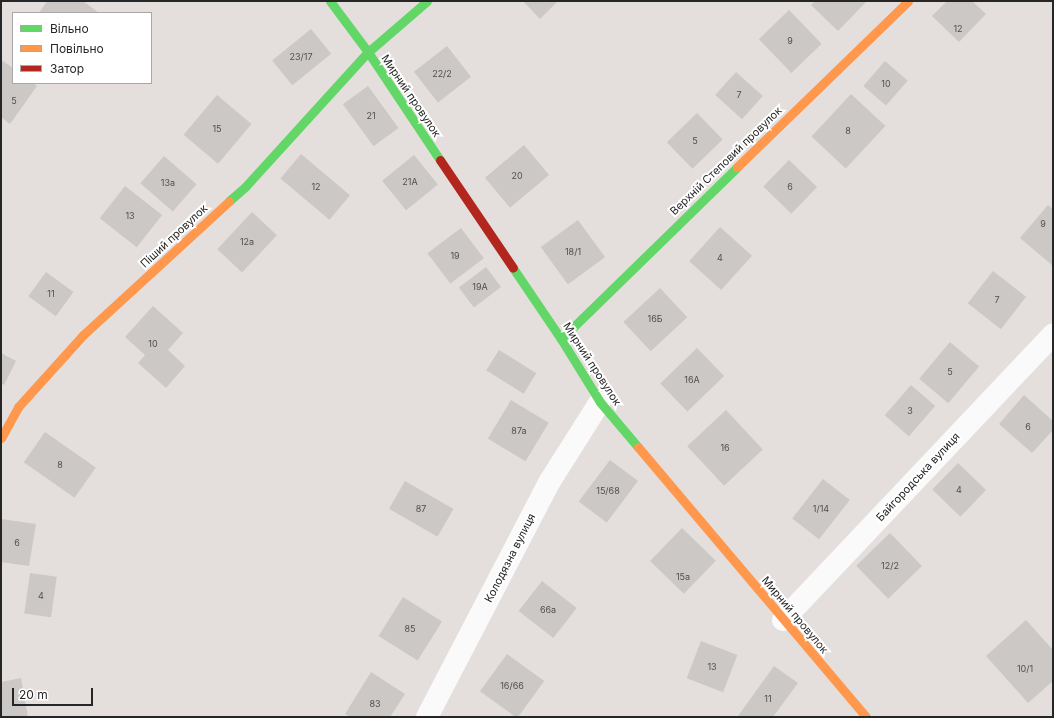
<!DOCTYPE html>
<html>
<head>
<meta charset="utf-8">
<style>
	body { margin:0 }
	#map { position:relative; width:1054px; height:718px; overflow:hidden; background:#e4dfdc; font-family:Inter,sans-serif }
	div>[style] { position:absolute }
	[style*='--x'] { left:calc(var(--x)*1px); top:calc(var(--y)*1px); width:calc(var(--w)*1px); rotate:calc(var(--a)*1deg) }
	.building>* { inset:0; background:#cbc8c6; transform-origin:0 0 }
	.street>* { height:22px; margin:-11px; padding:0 11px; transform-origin:11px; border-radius:11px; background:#fbfafa }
	.fast>* { height:9px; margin:-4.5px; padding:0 4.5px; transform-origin:4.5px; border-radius:4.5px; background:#63d668 }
	.slow>* { height:9px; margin:-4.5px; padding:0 4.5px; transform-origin:4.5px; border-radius:4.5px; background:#ff974d }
	.jam>* { height:9px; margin:-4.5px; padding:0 4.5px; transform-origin:4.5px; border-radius:4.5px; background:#b3261e }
	span { translate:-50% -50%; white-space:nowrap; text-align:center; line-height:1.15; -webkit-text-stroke:4px #fff; paint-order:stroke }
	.number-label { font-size:9px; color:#504f4f }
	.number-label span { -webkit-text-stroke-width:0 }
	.street-label { font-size:11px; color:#262626 }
	.frame { position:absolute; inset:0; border:2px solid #262626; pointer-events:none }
	.legend { position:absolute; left:12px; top:12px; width:140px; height:72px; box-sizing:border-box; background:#fff; border:1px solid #a8a8a8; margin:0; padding:5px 7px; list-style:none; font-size:12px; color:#262626 }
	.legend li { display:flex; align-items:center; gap:8px; height:20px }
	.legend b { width:20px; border:1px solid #a8a8a8 }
	.scale { position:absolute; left:12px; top:688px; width:81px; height:18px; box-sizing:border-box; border:2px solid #262626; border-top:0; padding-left:5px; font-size:12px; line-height:14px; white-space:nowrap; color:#262626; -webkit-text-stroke:3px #fff; paint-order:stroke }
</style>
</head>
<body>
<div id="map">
	<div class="building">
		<i style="clip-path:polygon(47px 1px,83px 1px,99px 13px,39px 13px)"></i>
		<i style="clip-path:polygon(523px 1px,558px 1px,540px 19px)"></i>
		<i style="clip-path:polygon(815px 1px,867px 1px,838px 31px,811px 5px)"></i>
		<i style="clip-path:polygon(947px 1px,972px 1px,986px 14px,959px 42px,932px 16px)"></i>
		<i style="left:789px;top:10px;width:47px;height:42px;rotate:46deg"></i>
		<i style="left:311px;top:29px;width:32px;height:50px;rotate:51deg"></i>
		<i style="left:447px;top:46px;width:39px;height:42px;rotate:52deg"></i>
		<i style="clip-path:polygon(3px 61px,13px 68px,13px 83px,33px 83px,37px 86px,10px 124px,1px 117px,1px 64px)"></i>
		<i style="left:885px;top:61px;width:30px;height:33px;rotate:41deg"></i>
		<i style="left:736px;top:72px;width:36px;height:31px;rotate:42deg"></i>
		<i style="left:368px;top:86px;width:52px;height:31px;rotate:54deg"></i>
		<i style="left:851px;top:94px;width:47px;height:58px;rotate:43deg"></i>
		<i style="left:217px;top:95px;width:45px;height:52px;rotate:40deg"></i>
		<i style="left:697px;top:113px;width:37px;height:42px;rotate:46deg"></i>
		<i style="left:524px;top:145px;width:39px;height:51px;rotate:50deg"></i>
		<i style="left:301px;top:154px;width:64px;height:32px;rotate:40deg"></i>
		<i style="left:414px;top:155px;width:38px;height:41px;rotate:51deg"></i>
		<i style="left:164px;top:156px;width:43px;height:36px;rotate:41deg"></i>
		<i style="left:789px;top:160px;width:39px;height:37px;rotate:44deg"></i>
		<i style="left:125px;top:186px;width:47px;height:41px;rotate:38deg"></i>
		<i style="clip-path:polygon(1048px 205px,1053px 209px,1053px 266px,1020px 238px)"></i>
		<i style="left:252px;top:212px;width:34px;height:51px;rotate:43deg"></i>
		<i style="left:578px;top:220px;width:46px;height:46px;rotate:54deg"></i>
		<i style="left:720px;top:227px;width:43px;height:46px;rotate:42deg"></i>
		<i style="left:461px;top:228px;width:38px;height:42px;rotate:53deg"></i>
		<i style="left:486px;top:267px;width:25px;height:34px;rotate:53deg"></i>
		<i style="left:993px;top:271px;width:42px;height:41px;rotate:38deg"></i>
		<i style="left:46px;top:272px;width:34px;height:30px;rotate:36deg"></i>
		<i style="left:660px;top:288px;width:40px;height:50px;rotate:47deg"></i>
		<i style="clip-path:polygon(153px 306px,183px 333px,168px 350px,185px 366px,166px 388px,138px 363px,145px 355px,125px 337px)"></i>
		<i style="left:950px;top:342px;width:38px;height:48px;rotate:40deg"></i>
		<i style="left:697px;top:348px;width:39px;height:51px;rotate:46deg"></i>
		<i style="left:499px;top:350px;width:44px;height:24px;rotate:32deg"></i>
		<i style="clip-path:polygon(1px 353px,16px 361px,4px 385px,1px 383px)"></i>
		<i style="left:911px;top:385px;width:32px;height:40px;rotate:41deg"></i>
		<i style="clip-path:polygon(1024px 395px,1053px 421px,1053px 430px,1032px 453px,999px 424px)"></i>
		<i style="left:511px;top:400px;width:44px;height:45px;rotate:31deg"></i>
		<i style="left:726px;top:410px;width:54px;height:53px;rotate:47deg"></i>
		<i style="left:45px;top:432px;width:62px;height:37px;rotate:35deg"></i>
		<i style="left:610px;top:460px;width:35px;height:52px;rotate:37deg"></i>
		<i style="left:958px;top:463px;width:39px;height:37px;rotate:44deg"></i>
		<i style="left:823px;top:479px;width:34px;height:50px;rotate:38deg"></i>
		<i style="left:405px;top:481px;width:56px;height:32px;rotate:30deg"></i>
		<i style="clip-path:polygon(1px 519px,36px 524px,29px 566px,1px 562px)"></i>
		<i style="left:682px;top:528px;width:47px;height:46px;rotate:44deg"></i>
		<i style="left:890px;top:533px;width:46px;height:47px;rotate:46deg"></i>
		<i style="left:30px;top:573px;width:27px;height:41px;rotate:8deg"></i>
		<i style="left:542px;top:581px;width:44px;height:38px;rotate:38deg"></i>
		<i style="left:403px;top:597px;width:46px;height:46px;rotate:32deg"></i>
		<i style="clip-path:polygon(1026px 620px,1053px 650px,1053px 681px,1028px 703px,986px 656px)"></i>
		<i style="left:701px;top:641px;width:39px;height:40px;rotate:21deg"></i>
		<i style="left:507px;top:654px;width:46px;height:46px;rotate:36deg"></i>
		<i style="clip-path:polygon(774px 666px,798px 683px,773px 717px,740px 717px,738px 716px)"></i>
		<i style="clip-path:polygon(371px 672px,405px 694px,390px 717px,350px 717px,345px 714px)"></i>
		<i style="clip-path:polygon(21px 678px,28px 717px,1px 717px,1px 682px)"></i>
	</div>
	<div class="street">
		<i style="--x:783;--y:620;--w:393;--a:-46.6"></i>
		<i style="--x:427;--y:717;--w:266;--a:-62.5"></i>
		<i style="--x:550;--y:481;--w:93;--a:-57.7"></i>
	</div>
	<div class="fast">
		<i style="--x:330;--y:1;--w:64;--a:53.3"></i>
		<i style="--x:368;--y:52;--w:130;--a:56.3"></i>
		<i style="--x:229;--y:201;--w:21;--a:-41"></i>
		<i style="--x:245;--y:187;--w:183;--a:-47.7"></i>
		<i style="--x:368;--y:52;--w:78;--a:-40.8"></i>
		<i style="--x:513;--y:268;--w:86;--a:55.9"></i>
		<i style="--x:561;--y:339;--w:74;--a:58.2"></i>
		<i style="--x:600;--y:402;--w:59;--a:49.8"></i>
		<i style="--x:561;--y:339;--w:246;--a:-44.3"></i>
	</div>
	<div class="slow">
		<i style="--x:737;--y:167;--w:238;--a:-44.1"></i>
		<i style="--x:1;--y:438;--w:35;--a:-61"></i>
		<i style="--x:18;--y:407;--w:97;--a:-47.9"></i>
		<i style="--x:83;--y:335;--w:198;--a:-42.5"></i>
		<i style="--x:638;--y:447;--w:353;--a:49.8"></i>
	</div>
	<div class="jam">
		<i style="--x:440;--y:160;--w:130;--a:55.9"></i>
	</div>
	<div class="number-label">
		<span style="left:958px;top:29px">12</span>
		<span style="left:790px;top:41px">9</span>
		<span style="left:301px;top:57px">23/17</span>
		<span style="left:442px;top:74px">22/2</span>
		<span style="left:886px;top:84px">10</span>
		<span style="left:739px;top:95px">7</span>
		<span style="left:14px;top:101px">5</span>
		<span style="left:371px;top:116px">21</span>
		<span style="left:217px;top:129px">15</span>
		<span style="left:848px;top:131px">8</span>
		<span style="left:695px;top:141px">5</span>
		<span style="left:517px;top:176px">20</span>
		<span style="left:410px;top:182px">21А</span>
		<span style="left:168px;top:183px">13а</span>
		<span style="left:316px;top:187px">12</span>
		<span style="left:790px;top:187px">6</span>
		<span style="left:130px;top:216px">13</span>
		<span style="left:1043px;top:224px">9</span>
		<span style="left:247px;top:242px">12а</span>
		<span style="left:573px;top:252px">18/1</span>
		<span style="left:455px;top:256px">19</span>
		<span style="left:720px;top:258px">4</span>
		<span style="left:480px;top:287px">19А</span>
		<span style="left:51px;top:294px">11</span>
		<span style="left:997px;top:300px">7</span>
		<span style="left:655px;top:319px">16Б</span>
		<span style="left:153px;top:344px">10</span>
		<span style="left:950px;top:372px">5</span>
		<span style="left:692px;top:380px">16А</span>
		<span style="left:910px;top:411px">3</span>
		<span style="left:1028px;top:427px">6</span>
		<span style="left:519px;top:431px">87а</span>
		<span style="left:725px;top:448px">16</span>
		<span style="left:60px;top:465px">8</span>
		<span style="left:959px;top:490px">4</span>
		<span style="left:608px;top:491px">15/68</span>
		<span style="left:421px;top:509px">87</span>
		<span style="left:821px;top:509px">1/14</span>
		<span style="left:17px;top:543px">6</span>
		<span style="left:890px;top:566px">12/2</span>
		<span style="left:683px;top:577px">15а</span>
		<span style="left:41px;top:596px">4</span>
		<span style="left:548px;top:610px">66а</span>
		<span style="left:410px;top:629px">85</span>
		<span style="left:712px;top:667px">13</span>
		<span style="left:1025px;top:669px">10/1</span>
		<span style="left:512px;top:686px">16/66</span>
		<span style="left:768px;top:699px">11</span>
		<span style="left:375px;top:704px">83</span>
	</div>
	<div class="street-label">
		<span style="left:411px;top:96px;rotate:56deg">Мирний провулок</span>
		<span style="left:726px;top:161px;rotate:-44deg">Верхній Степовий провулок</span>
		<span style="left:174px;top:236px;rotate:-43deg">Піший провулок</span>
		<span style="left:592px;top:364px;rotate:57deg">Мирний провулок</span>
		<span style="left:918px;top:477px;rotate:-47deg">Байгородська вулиця</span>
		<span style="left:510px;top:558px;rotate:-63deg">Колодязна вулиця</span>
		<span style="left:795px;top:615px;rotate:50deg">Мирний провулок</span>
	</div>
	<div class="frame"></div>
	<ul class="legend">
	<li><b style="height:5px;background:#63d668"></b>Вільно</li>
	<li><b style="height:5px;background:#ff974d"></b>Повільно</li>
	<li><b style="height:5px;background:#b3261e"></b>Затор</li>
	</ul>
	<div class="scale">20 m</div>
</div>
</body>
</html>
